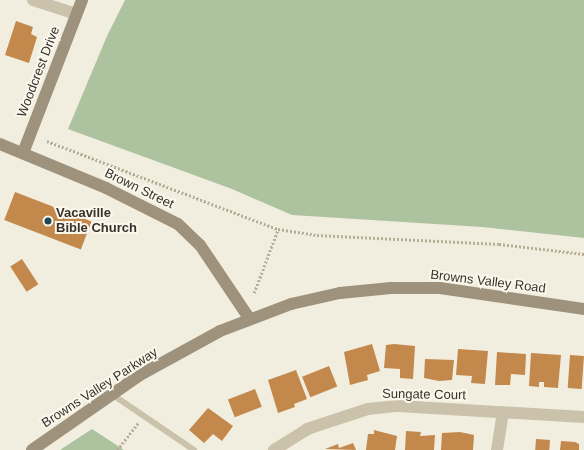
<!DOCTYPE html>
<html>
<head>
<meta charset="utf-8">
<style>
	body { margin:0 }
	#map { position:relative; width:584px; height:450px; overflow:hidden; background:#f2eedf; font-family:Arial,sans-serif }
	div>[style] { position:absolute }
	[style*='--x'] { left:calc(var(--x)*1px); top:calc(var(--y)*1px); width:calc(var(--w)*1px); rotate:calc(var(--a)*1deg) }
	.green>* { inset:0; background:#adc29f }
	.building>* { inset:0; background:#c3884c; transform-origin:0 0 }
	.path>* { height:2.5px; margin-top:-1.25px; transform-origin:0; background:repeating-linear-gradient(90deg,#b7ac95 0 2px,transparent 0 4px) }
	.lane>* { height:6px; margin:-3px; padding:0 3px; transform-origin:3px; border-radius:3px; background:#cbc2ab }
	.street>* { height:12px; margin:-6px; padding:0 6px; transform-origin:6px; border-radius:6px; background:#cbc2ab }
	.secondary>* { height:12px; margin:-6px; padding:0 6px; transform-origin:6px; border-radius:6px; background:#9f927c }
	.dots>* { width:11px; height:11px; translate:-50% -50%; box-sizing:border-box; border:2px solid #faf7ec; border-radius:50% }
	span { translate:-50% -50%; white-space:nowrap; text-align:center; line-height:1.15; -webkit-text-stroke:4px #faf7ec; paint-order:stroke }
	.street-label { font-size:13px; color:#39322a }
	.poi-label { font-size:13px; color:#39322a; font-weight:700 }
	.left { translate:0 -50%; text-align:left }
</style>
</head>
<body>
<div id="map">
	<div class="green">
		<i style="clip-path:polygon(125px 0,584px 0,584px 238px,482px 227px,292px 215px,232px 189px,68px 129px,107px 36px)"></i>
		<i style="clip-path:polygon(92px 429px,124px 450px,60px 450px)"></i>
	</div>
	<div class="building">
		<i style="clip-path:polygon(16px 21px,33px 27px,31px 34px,37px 37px,29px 63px,5px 55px)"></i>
		<i style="left:15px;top:192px;width:82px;height:30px;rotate:21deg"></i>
		<i style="left:22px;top:259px;width:30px;height:14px;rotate:57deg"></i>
		<i style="clip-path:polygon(372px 344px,380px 371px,367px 375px,368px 380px,350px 385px,344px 352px)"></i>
		<i style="clip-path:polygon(394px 344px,415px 346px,413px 379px,400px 378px,400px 369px,384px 368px,386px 345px)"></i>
		<i style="clip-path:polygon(458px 349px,488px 351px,485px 384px,471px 383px,472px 376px,456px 375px)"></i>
		<i style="clip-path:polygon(497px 352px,526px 354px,525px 375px,511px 374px,510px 385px,495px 385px)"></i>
		<i style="clip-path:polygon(531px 353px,561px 355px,558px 388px,544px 387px,544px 382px,539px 382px,539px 387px,529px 386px)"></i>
		<i style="left:570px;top:355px;width:14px;height:33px;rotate:4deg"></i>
		<i style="clip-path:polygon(425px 359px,454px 360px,452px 380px,439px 381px,424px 378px)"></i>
		<i style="left:329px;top:366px;width:22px;height:29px;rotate:68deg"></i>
		<i style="clip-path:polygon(296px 370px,307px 399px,294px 404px,295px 407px,278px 413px,268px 380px)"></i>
		<i style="left:255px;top:389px;width:19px;height:29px;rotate:69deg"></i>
		<i style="clip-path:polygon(208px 408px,233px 426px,222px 441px,213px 434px,204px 443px,189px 430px)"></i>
		<i style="clip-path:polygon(374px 430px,397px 436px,395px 450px,366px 450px,368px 434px,374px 434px)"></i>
		<i style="clip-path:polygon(406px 431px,421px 432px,420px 436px,435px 435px,434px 450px,405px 450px)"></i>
		<i style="clip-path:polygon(460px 432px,474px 435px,473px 450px,441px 450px,442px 433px)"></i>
		<i style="left:536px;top:439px;width:14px;height:11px;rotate:4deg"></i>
		<i style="clip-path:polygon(561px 441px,575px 442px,579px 444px,579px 450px,560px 450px)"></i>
		<i style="clip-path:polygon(353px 443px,356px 450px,325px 449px,338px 444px,339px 448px)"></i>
	</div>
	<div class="path">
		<i style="--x:47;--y:141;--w:247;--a:20.9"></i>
		<i style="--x:278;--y:229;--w:39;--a:9"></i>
		<i style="--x:317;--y:235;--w:182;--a:2.8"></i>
		<i style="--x:499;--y:244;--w:86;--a:6.7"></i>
		<i style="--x:254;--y:293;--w:68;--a:-69.4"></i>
		<i style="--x:117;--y:450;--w:34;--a:-52"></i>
	</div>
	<div class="lane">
		<i style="--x:113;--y:395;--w:98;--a:34.2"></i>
	</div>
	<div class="street">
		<i style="--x:33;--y:0;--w:45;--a:18"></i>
		<i style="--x:274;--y:450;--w:39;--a:-32"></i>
		<i style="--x:307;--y:429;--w:64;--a:-18.2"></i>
		<i style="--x:368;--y:409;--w:30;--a:-6"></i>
		<i style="--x:398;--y:406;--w:186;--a:3.4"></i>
		<i style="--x:497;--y:450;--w:38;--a:-81"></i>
	</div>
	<div class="secondary">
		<i style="--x:0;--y:144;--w:115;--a:22.5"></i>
		<i style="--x:106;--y:188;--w:80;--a:26.6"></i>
		<i style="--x:178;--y:224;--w:30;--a:44"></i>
		<i style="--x:200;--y:245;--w:88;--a:56.1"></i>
		<i style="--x:23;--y:153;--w:164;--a:-68.9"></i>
		<i style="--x:32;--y:450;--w:131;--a:-34.8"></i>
		<i style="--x:140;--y:375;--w:91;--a:-28.8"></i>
		<i style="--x:220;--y:331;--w:76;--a:-20.8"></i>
		<i style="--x:291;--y:304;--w:50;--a:-12.7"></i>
		<i style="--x:340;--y:293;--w:51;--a:-5.6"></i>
		<i style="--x:391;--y:288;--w:49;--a:0"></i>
		<i style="--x:440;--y:288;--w:146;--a:8.3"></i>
	</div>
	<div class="dots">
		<i style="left:48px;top:221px;background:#20475a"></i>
	</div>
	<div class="street-label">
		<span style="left:39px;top:72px;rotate:-69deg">Woodcrest Drive</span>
		<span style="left:139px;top:189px;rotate:26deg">Brown Street</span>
		<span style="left:488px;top:282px;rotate:7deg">Browns Valley Road</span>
		<span style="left:100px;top:388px;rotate:-33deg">Browns Valley Parkway</span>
		<span style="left:424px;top:395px;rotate:1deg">Sungate Court</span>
	</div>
	<div class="poi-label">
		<span class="left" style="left:56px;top:221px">Vacaville<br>Bible Church</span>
	</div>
</div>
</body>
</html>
